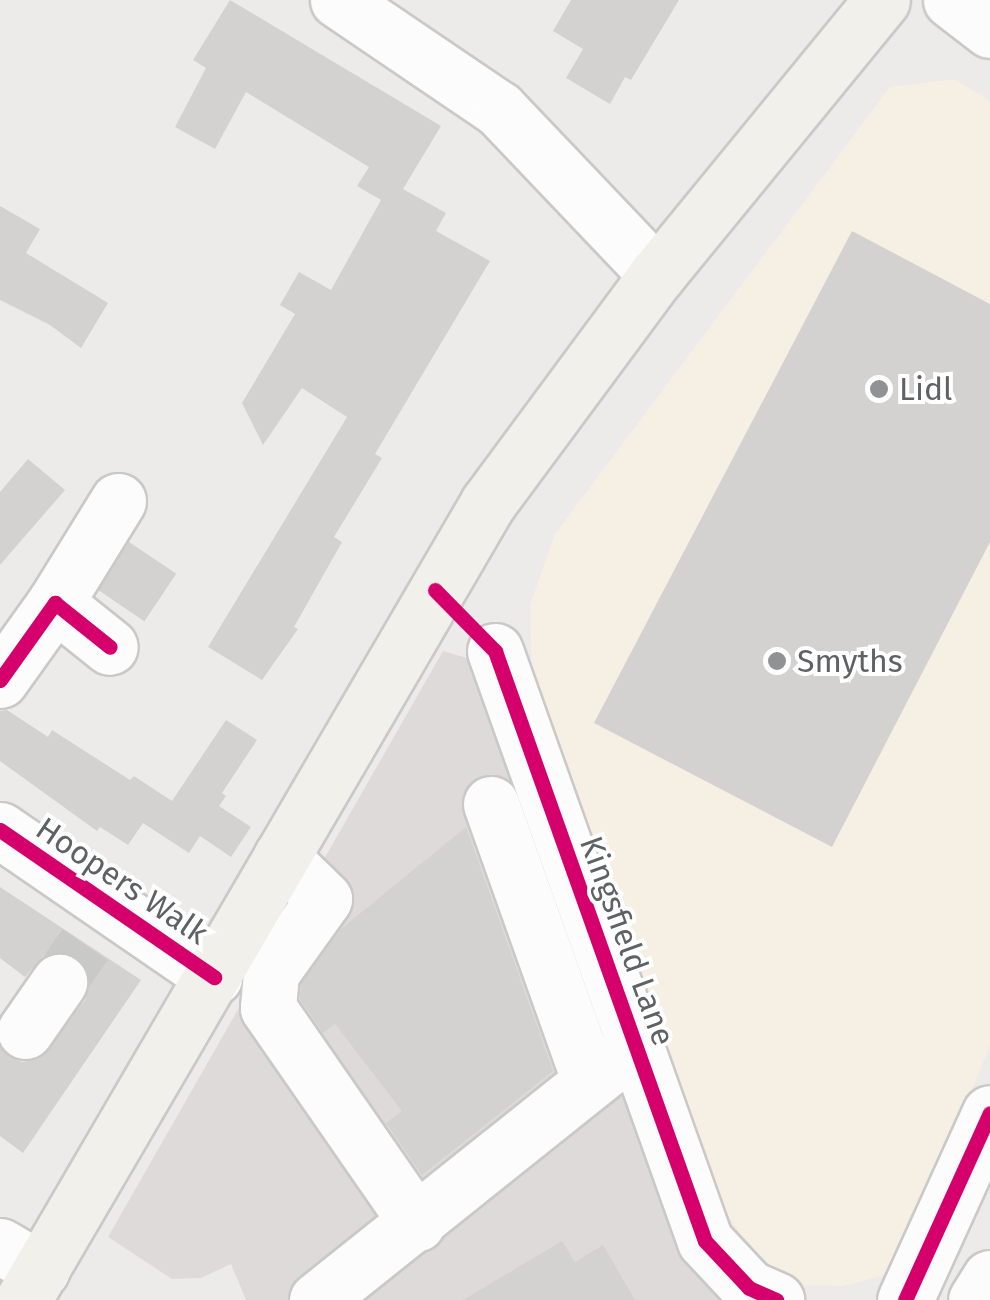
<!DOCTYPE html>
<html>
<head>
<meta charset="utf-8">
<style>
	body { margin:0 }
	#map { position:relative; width:990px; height:1300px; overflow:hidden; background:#edebe9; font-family:"Fira Sans",sans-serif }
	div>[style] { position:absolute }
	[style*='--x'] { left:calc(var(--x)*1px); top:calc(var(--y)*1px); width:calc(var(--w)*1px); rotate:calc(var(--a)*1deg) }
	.commercial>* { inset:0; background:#f5efe4 }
	.industrial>* { inset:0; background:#dddad9 }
	.building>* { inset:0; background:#d4d2d1; transform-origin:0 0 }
	.minor-tunnel>* { height:55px; margin-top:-27.5px; transform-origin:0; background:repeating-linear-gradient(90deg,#c9c9c8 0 55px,transparent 0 83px) }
	.roads { filter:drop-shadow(2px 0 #cac9c8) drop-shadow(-2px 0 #cac9c8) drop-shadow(0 2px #cac9c8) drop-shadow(0 -2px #cac9c8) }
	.minor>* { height:55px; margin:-27.5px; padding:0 27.5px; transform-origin:27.5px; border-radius:27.5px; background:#fcfcfc }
	.major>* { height:55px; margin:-27.5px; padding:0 27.5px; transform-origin:27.5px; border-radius:27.5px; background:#f2f0ea }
	.cycleway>* { height:15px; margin:-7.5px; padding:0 7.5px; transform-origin:7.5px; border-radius:7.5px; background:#d6006c }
	.dots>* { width:28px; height:28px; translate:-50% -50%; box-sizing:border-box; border:5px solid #fff; border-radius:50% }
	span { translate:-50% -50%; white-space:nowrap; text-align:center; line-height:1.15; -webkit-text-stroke:8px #fff; paint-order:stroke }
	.poi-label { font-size:32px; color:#5e6265 }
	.left { translate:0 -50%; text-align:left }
	.street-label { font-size:32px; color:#5e6265 }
</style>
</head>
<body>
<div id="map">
	<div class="commercial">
		<i style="clip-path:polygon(954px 79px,990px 101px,990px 1046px,906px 1246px,882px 1276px,843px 1286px,788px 1285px,762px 1267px,702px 1176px,532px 668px,530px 605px,555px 534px,890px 87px)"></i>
	</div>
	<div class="industrial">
		<i style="clip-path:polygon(443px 651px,480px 662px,731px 1300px,246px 1300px,231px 1264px,201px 1278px,172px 1279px,108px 1237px)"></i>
	</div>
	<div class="building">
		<i style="clip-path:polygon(230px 0,441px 126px,403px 189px,446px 213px,436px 231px,490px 261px,375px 454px,382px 458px,334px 537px,342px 542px,294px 627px,298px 629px,262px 680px,208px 647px,347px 417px,302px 388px,263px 445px,242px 403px,295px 314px,280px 305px,299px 272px,331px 290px,381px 200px,357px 186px,369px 167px,246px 92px,215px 149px,175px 127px,206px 68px,193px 60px)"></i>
		<i style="clip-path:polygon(571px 0,679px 0,631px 80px,625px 77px,610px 104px,566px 78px,583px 49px,553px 31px)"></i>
		<i style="clip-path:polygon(0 206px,40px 229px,26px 253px,108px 303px,81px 348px,50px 325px,0 300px)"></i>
		<i style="clip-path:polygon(852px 231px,990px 304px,990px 542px,832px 847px,594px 723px)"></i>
		<i style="clip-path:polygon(28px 459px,65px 490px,0 565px,0 492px)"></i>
		<i style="left:129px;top:542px;width:57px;height:57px;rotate:34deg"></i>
		<i style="clip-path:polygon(7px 710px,48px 737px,52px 730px,130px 780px,134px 776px,172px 801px,226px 720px,257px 740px,222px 793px,226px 796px,219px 806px,251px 827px,231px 857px,200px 836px,189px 853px,143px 823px,128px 845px,100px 827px,97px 831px,0 761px,0 711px)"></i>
		<i style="clip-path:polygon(466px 827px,553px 1071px,422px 1175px,386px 1123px,402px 1111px,335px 1024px,323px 1033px,300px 999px,301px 984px,341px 929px)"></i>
		<i style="clip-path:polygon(0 887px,141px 980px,23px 1153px,0 1136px,0 1048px,21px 1062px,39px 1059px,85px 1000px,90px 984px,88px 970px,78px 957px,63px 951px,45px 954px,25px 977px,0 958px)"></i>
		<i style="clip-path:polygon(562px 1241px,575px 1262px,603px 1245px,635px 1300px,463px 1300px)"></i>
	</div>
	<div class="minor-tunnel">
		<i style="--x:59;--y:982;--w:46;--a:-55.6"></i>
	</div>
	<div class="roads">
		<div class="minor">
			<i style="--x:338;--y:0;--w:194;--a:34.1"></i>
			<i style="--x:499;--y:109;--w:229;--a:46.4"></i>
			<i style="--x:951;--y:0;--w:49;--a:37.6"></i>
			<i style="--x:55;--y:603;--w:120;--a:-58.3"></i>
			<i style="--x:495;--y:651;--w:626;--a:70.41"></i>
			<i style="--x:705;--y:1241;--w:64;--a:46.9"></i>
			<i style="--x:749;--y:1288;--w:30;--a:24"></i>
			<i style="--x:0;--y:680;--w:95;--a:-54.5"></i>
			<i style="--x:55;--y:603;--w:70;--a:38.7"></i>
			<i style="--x:491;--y:804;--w:295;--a:70.4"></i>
			<i style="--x:0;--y:830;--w:260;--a:34.5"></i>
			<i style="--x:281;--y:857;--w:60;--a:44.3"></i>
			<i style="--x:324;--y:899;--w:91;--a:125.6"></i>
			<i style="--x:271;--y:973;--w:35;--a:95"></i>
			<i style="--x:268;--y:1008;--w:262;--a:55.3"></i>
			<i style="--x:25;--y:1031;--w:60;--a:-55.2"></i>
			<i style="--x:0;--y:1246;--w:48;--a:30.3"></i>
			<i style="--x:317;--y:1300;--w:407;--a:-38.6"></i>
			<i style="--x:905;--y:1300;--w:205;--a:-65.6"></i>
			<i style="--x:976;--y:1300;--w:26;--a:-58"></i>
		</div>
		<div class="major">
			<i style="--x:23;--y:1300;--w:923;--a:-59.74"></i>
			<i style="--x:488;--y:503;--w:284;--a:-53.5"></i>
			<i style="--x:657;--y:275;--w:355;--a:-50.7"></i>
		</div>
	</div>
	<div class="cycleway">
		<i style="--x:435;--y:590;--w:86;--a:45.5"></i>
		<i style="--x:495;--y:651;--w:626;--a:70.41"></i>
		<i style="--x:705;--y:1241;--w:64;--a:46.9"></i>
		<i style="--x:749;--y:1288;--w:30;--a:24"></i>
		<i style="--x:0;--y:680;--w:95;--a:-54.5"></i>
		<i style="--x:55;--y:603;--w:70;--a:38.7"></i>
		<i style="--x:0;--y:830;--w:260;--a:34.5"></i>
		<i style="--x:905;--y:1300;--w:205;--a:-65.6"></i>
	</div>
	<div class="dots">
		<i style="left:879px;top:389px;background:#909293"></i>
		<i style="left:777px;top:661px;background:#909293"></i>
	</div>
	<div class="poi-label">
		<span class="left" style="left:899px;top:389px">Lidl</span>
		<span class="left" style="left:797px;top:661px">Smyths</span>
	</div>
	<div class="street-label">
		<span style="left:122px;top:881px;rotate:34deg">Hoopers Walk</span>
		<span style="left:627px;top:941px;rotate:70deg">Kingsfield Lane</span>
	</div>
</div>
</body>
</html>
